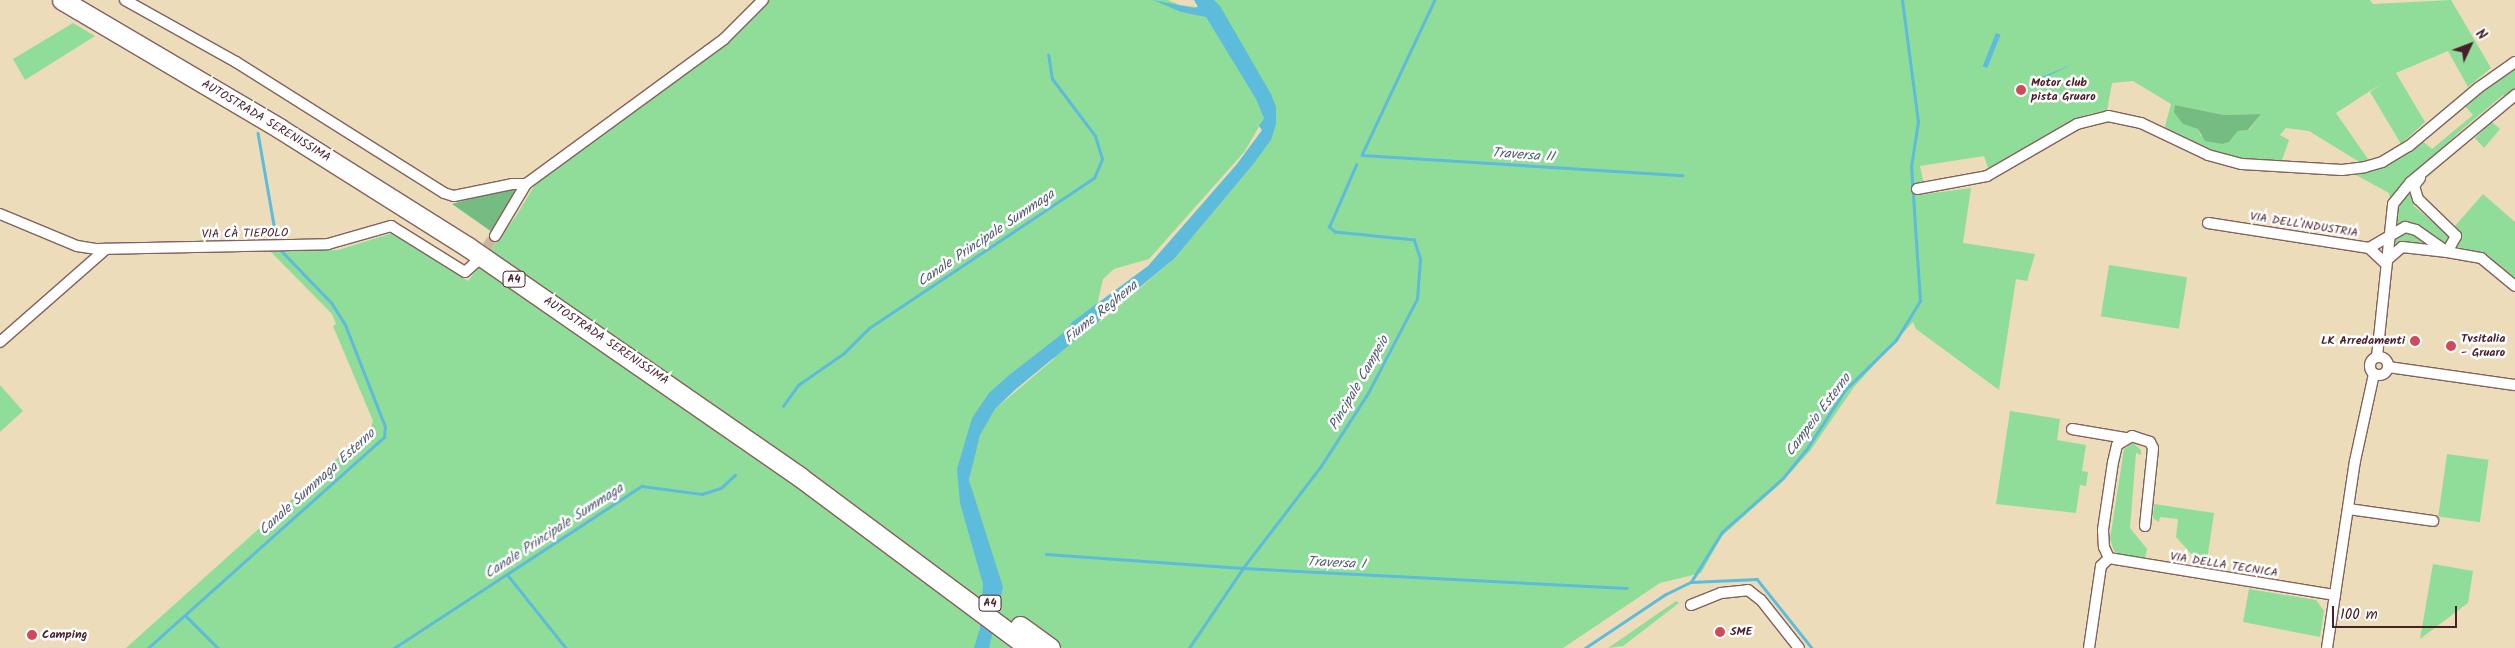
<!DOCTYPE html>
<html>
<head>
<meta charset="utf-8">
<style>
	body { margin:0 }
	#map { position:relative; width:2515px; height:648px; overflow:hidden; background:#eddcba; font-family:Kalam,sans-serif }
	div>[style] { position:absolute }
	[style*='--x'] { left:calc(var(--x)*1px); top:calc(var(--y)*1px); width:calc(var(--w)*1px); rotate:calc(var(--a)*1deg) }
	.green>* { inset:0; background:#90dd9a; transform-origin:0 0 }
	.forest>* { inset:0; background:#74bc82 }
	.water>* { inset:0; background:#5dbbdb; transform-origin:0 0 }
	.stream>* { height:2.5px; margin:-1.25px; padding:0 1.25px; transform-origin:1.25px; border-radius:1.25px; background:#5dbbdb }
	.minor-tunnel>* { height:10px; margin-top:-5px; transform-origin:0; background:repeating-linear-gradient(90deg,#ccb69d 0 10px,transparent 0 15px) }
	.roads { filter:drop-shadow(1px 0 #83615d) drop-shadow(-1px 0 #83615d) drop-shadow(0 1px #83615d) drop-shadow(0 -1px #83615d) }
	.minor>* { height:10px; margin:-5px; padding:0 5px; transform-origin:5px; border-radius:5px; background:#fff }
	.minor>.ring { margin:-5px; padding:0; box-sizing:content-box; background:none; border:10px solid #fff; border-radius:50% }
	.motorway>* { height:19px; margin:-9.5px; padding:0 9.5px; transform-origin:9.5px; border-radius:9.5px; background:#fff }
	.dots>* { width:14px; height:14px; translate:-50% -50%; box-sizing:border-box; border:2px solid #fff; border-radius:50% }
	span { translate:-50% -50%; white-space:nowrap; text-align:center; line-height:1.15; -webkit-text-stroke:5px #fff; paint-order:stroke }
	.shield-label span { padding:1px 4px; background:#fff; border:1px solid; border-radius:4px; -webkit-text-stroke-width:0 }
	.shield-label { font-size:11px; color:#4a1f2b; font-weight:700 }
	.poi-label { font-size:12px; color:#4a1f2b; font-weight:700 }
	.left { translate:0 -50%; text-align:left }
	.right { translate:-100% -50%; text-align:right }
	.street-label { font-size:12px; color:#4a1f2b }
	.water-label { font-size:14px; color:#525d71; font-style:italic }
	.north { position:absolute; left:2445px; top:20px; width:50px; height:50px; -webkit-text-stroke:4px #fff; paint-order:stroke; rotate:47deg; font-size:14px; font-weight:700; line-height:20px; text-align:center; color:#4a1f2b }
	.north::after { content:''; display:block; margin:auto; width:18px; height:22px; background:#4a1f2b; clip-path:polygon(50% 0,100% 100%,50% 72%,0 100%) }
	.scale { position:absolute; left:2332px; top:606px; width:125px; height:22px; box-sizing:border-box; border:2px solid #4a1f2b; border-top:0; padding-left:6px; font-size:15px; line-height:18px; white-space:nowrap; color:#4a1f2b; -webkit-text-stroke:4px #fff; paint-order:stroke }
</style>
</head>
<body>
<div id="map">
	<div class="green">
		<i style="clip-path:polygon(evenodd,769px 0,1168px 0,1180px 5px,1221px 10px,1214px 0,2370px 0,2373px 4px,2451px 0,2491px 68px,2468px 87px,2448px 51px,2396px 73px,2425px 122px,2401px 144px,2370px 92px,2384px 82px,2336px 113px,2370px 162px,2361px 163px,2309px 131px,2286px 128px,2280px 135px,2289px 140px,2281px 163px,2241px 160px,2203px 150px,2164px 130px,2171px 104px,2133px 81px,2112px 83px,2107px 111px,2089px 114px,1989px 171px,1984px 156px,1920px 166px,1924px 185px,1918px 195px,1971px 188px,1963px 243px,2035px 254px,2027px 281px,2016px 279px,1999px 390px,1916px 329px,1913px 322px,1854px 387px,1810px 451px,1781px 483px,1722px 536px,1701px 573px,1660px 583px,1563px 648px,126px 648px,371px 428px,373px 421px,333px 326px,336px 324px,332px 314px,270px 251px,338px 250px,396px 232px,468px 281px,516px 216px,536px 183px,726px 42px,769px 0,1272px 104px,1251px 167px,1174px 259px,1100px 322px,1098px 301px,1103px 279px,1114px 269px,1149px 259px,1245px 151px,1272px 104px,769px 0,2175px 105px,2224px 115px,2261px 114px,2249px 130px,2238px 131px,2229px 142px,2223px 144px,2201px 136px,2198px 129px,2192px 126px,2175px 105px,769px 0,1055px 358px,995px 409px,979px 435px,969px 480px,987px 543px,974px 541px,966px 448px,1031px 362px,1055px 358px)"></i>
		<i style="clip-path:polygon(73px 23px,95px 36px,25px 80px,13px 59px)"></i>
		<i style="clip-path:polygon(2515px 66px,2515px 89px,2505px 97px,2503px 95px,2459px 132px,2390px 198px,2389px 193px,2356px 175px,2398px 157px,2421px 140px,2432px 149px,2473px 115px,2463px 104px)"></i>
		<i style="clip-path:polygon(2492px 122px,2500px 129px,2484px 148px,2475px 138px)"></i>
		<i style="clip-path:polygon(2408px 191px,2411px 191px,2415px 202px,2413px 205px,2451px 238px,2447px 244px,2400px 224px,2394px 226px,2398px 202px)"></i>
		<i style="clip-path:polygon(2483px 194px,2515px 222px,2515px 280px,2484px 253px,2457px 247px,2460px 236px,2455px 226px)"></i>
		<i style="clip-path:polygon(2405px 233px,2411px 234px,2425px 243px,2403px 241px,2393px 246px,2394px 238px)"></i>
		<i style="left:2109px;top:265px;width:79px;height:52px;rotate:9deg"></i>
		<i style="clip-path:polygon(0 385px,23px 411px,0 432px)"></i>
		<i style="clip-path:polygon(2010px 411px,2060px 419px,2057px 440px,2086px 445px,2082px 471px,2088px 472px,2086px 486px,2080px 485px,2076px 513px,1996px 504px)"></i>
		<i style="clip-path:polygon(2133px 443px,2141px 450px,2141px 455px,2136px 453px,2130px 528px,2147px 549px,2145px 559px,2120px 555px,2114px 551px,2110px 539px,2124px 449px)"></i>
		<i style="left:2447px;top:454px;width:42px;height:63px;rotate:8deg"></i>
		<i style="clip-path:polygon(2154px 504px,2214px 513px,2206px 567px,2203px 567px,2176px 537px,2178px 519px,2160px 517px,2159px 522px,2153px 518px)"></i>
		<i style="clip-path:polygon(2433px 564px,2473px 571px,2468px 603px,2420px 639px)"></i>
		<i style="clip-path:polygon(2249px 589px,2316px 600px,2324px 611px,2320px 637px,2243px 622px)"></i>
		<i style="clip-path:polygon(1676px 601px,1679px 603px,1623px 646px,1608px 648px)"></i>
	</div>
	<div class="forest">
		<i style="clip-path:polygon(2175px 105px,2224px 115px,2261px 114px,2248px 130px,2238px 131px,2229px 142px,2223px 144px,2205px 141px,2198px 129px,2183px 124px,2174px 112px)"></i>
		<i style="clip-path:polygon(510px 187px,518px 191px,496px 230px,492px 232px,452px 204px)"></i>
	</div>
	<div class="water">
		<i style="clip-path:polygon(1153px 0,1194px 8px,1198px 7px,1194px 0,1214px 0,1220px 6px,1271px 94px,1276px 107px,1276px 124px,1271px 140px,1251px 167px,1174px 259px,1016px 389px,995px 409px,980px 435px,969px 480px,1003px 587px,989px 648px,974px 648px,980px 628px,983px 584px,960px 503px,957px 469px,972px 418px,989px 393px,1008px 376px,1067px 330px,1072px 322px,1148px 266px,1237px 164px,1262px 130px,1259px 126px,1264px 118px,1256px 99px,1206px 17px,1181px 12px)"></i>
		<i style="left:1996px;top:33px;width:5px;height:36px;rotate:22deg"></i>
		<i style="clip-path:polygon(2073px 64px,2048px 76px,2033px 87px,2034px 80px)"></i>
	</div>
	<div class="stream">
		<i style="--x:1435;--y:0;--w:171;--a:115.2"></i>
		<i style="--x:1362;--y:155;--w:321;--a:3.6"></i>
		<i style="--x:258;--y:133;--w:111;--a:80.1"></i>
		<i style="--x:783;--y:406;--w:26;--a:-54"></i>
		<i style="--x:798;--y:385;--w:56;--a:-34.8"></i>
		<i style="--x:844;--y:353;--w:35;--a:-45"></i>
		<i style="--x:869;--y:328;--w:270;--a:-33.7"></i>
		<i style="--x:1094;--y:178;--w:21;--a:-67"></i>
		<i style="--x:1102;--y:159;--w:24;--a:-107"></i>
		<i style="--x:1095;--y:136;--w:71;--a:-127"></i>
		<i style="--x:1052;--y:79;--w:24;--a:-99"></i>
		<i style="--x:1046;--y:554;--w:197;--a:4.1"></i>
		<i style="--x:1243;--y:568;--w:384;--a:3"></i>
		<i style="--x:507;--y:574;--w:95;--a:51.4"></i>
		<i style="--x:1691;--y:582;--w:66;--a:-2.6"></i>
		<i style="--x:1757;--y:579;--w:88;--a:51.4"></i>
		<i style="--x:186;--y:616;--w:45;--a:45"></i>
		<i style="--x:148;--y:648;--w:317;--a:-41.8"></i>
		<i style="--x:384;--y:437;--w:10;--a:-84"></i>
		<i style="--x:385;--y:427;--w:110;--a:-111.4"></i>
		<i style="--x:345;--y:325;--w:25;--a:-122"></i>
		<i style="--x:332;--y:304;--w:72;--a:-133.9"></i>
		<i style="--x:394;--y:648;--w:296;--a:-33.2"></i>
		<i style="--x:642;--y:486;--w:61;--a:7.6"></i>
		<i style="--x:702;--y:494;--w:20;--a:-18"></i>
		<i style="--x:721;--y:488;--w:19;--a:-43"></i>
		<i style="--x:1189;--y:648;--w:97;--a:-56"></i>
		<i style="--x:1243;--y:568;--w:128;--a:-52.6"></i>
		<i style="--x:1321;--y:466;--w:87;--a:-57.2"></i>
		<i style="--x:1368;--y:393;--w:106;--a:-62.5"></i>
		<i style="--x:1417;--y:299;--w:40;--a:-85.7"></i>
		<i style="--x:1420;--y:259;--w:20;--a:-108"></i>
		<i style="--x:1414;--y:240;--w:79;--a:-174.2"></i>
		<i style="--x:1335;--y:232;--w:8;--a:-140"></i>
		<i style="--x:1329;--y:227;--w:68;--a:-66.5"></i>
		<i style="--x:1585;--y:648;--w:97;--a:-33.7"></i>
		<i style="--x:1666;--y:594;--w:28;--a:-26"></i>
		<i style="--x:1691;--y:582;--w:59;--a:-58.2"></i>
		<i style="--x:1722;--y:532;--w:81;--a:-41.5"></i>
		<i style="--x:1783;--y:478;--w:36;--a:-51"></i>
		<i style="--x:1806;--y:450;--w:72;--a:-57"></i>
		<i style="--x:1845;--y:390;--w:71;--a:-44.4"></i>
		<i style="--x:1896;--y:340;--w:46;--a:-58.4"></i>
		<i style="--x:1920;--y:301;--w:134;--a:-93.8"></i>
		<i style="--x:1911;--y:167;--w:46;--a:-81.2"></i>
		<i style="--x:1918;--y:122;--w:123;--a:-97.5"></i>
	</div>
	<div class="minor-tunnel">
		<i style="--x:478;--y:259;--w:29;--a:-54"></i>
	</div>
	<div class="roads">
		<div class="minor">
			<i style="--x:125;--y:0;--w:127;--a:29.2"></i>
			<i style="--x:236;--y:62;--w:246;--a:32.2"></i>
			<i style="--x:444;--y:193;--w:10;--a:17"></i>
			<i style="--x:454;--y:196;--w:59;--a:-11.7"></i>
			<i style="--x:512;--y:184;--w:14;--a:0"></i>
			<i style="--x:2420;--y:178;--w:10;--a:127"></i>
			<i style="--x:2414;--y:186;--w:14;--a:73"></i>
			<i style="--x:2418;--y:199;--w:53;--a:44.2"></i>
			<i style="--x:2456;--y:236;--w:18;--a:119"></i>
			<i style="--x:1917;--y:189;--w:71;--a:-10.5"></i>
			<i style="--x:1987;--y:176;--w:104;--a:-30"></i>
			<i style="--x:2077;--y:124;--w:32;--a:-14"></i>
			<i style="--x:2108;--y:116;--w:34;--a:12"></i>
			<i style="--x:2141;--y:123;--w:74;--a:25.5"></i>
			<i style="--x:2208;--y:155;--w:35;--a:15"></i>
			<i style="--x:2242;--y:164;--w:100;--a:3.4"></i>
			<i style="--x:2342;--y:170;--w:23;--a:-7"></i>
			<i style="--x:2365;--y:167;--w:18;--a:-16"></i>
			<i style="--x:2382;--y:162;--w:31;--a:-31"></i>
			<i style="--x:2409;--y:146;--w:90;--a:-40"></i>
			<i style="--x:2478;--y:88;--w:45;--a:-35.1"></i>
			<i style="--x:0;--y:214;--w:83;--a:22.6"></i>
			<i style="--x:77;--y:246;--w:20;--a:9"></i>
			<i style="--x:97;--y:249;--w:231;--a:-1.2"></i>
			<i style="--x:328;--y:244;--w:66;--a:-15.9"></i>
			<i style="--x:391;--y:226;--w:87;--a:31.9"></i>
			<i style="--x:465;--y:272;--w:15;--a:-42"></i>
			<i style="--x:2208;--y:223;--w:163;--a:8.8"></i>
			<i style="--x:2369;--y:248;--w:22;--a:43"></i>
			<i style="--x:495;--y:236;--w:61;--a:-59.2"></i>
			<i style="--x:526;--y:184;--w:245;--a:-36.2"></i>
			<i style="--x:724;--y:39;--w:55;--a:-45"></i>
			<i style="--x:2369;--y:248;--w:42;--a:-30.3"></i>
			<i style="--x:2405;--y:227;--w:11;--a:15"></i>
			<i style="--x:2416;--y:230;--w:38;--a:35"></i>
			<i style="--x:2447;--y:252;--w:45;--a:-173.7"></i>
			<i style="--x:2402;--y:247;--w:23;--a:139"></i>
			<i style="--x:2447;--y:252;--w:35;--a:10"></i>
			<i style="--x:2481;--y:258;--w:44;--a:39.5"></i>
			<i style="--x:0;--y:342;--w:141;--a:-41.3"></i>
			<i class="ring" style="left:2370px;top:357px;width:8px;height:8px"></i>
			<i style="--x:2377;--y:357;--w:154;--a:-84"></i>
			<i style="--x:2393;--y:204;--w:28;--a:-51"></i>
			<i style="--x:2411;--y:182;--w:136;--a:-39.9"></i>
			<i style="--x:2388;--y:367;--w:128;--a:8.1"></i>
			<i style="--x:2072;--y:429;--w:54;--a:9.6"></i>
			<i style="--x:2348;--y:509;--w:86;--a:8"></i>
			<i style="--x:2145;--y:526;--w:78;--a:-84.1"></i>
			<i style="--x:2153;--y:448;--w:7;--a:-117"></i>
			<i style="--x:2150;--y:442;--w:19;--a:-162"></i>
			<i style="--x:2132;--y:436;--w:17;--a:149"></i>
			<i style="--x:2117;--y:445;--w:17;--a:103"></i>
			<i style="--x:2113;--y:462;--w:69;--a:98.4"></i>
			<i style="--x:2103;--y:530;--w:17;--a:87"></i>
			<i style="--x:2104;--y:547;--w:12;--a:66"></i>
			<i style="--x:2109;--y:558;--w:229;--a:9.3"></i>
			<i style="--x:1691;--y:605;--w:32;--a:-22"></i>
			<i style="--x:1721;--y:593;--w:27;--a:-6"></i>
			<i style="--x:1748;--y:590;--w:16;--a:38"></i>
			<i style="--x:1761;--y:600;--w:61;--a:51.6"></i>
			<i style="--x:2089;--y:648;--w:83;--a:-81.7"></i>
			<i style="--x:2101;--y:566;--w:11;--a:-45"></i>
			<i style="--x:2327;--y:648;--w:189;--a:-81.5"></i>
			<i style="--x:2355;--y:461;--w:89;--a:-77.7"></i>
		</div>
		<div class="motorway">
			<i style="--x:62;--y:0;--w:252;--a:30.5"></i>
			<i style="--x:279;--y:128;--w:223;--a:32.2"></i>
			<i style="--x:468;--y:247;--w:404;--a:34.7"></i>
			<i style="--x:800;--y:477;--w:286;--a:36.7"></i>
			<i style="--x:1020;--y:626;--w:37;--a:36"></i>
		</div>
	</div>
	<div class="dots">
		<i style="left:2021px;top:90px;background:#d1495b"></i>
		<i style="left:2415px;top:341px;background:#d1495b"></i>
		<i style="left:2451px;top:346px;background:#d1495b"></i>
		<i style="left:1720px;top:632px;background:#d1495b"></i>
		<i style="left:32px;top:635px;background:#d1495b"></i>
	</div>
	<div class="shield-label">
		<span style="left:514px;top:279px">A4</span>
		<span style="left:990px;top:603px">A4</span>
	</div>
	<div class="poi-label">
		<span class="left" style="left:2031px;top:90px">Motor club<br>pista Gruaro</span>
		<span class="left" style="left:2461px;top:346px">Tvsitalia<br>- Gruaro</span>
		<span class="right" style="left:2405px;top:341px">LK Arredamenti</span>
		<span class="left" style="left:1730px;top:632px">SME</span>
		<span class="left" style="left:42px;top:635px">Camping</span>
	</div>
	<div class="street-label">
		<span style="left:266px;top:121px;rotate:31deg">AUTOSTRADA SERENISSIMA</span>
		<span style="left:2304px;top:225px;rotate:9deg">VIA DELL'INDUSTRIA</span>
		<span style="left:245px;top:234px;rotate:-1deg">VIA CÀ TIEPOLO</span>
		<span style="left:606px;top:341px;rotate:34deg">AUTOSTRADA SERENISSIMA</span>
		<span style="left:2224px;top:565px;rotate:9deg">VIA DELLA TECNICA</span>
	</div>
	<div class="water-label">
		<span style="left:1523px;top:155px;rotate:4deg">Traversa II</span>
		<span style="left:986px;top:238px;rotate:-34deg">Canale Principale Summaga</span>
		<span style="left:1101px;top:312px;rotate:-39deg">Fiume Reghena</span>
		<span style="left:1359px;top:383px;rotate:-60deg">Pincipale Campeio</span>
		<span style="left:1818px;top:415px;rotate:-53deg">Campeio Esterno</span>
		<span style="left:317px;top:482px;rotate:-42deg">Canale Summaga Esterno</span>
		<span style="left:554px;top:531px;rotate:-33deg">Canale Principale Summaga</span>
		<span style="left:1336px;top:563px;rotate:3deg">Traversa I</span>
	</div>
	<div class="north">N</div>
	<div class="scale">100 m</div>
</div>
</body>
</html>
